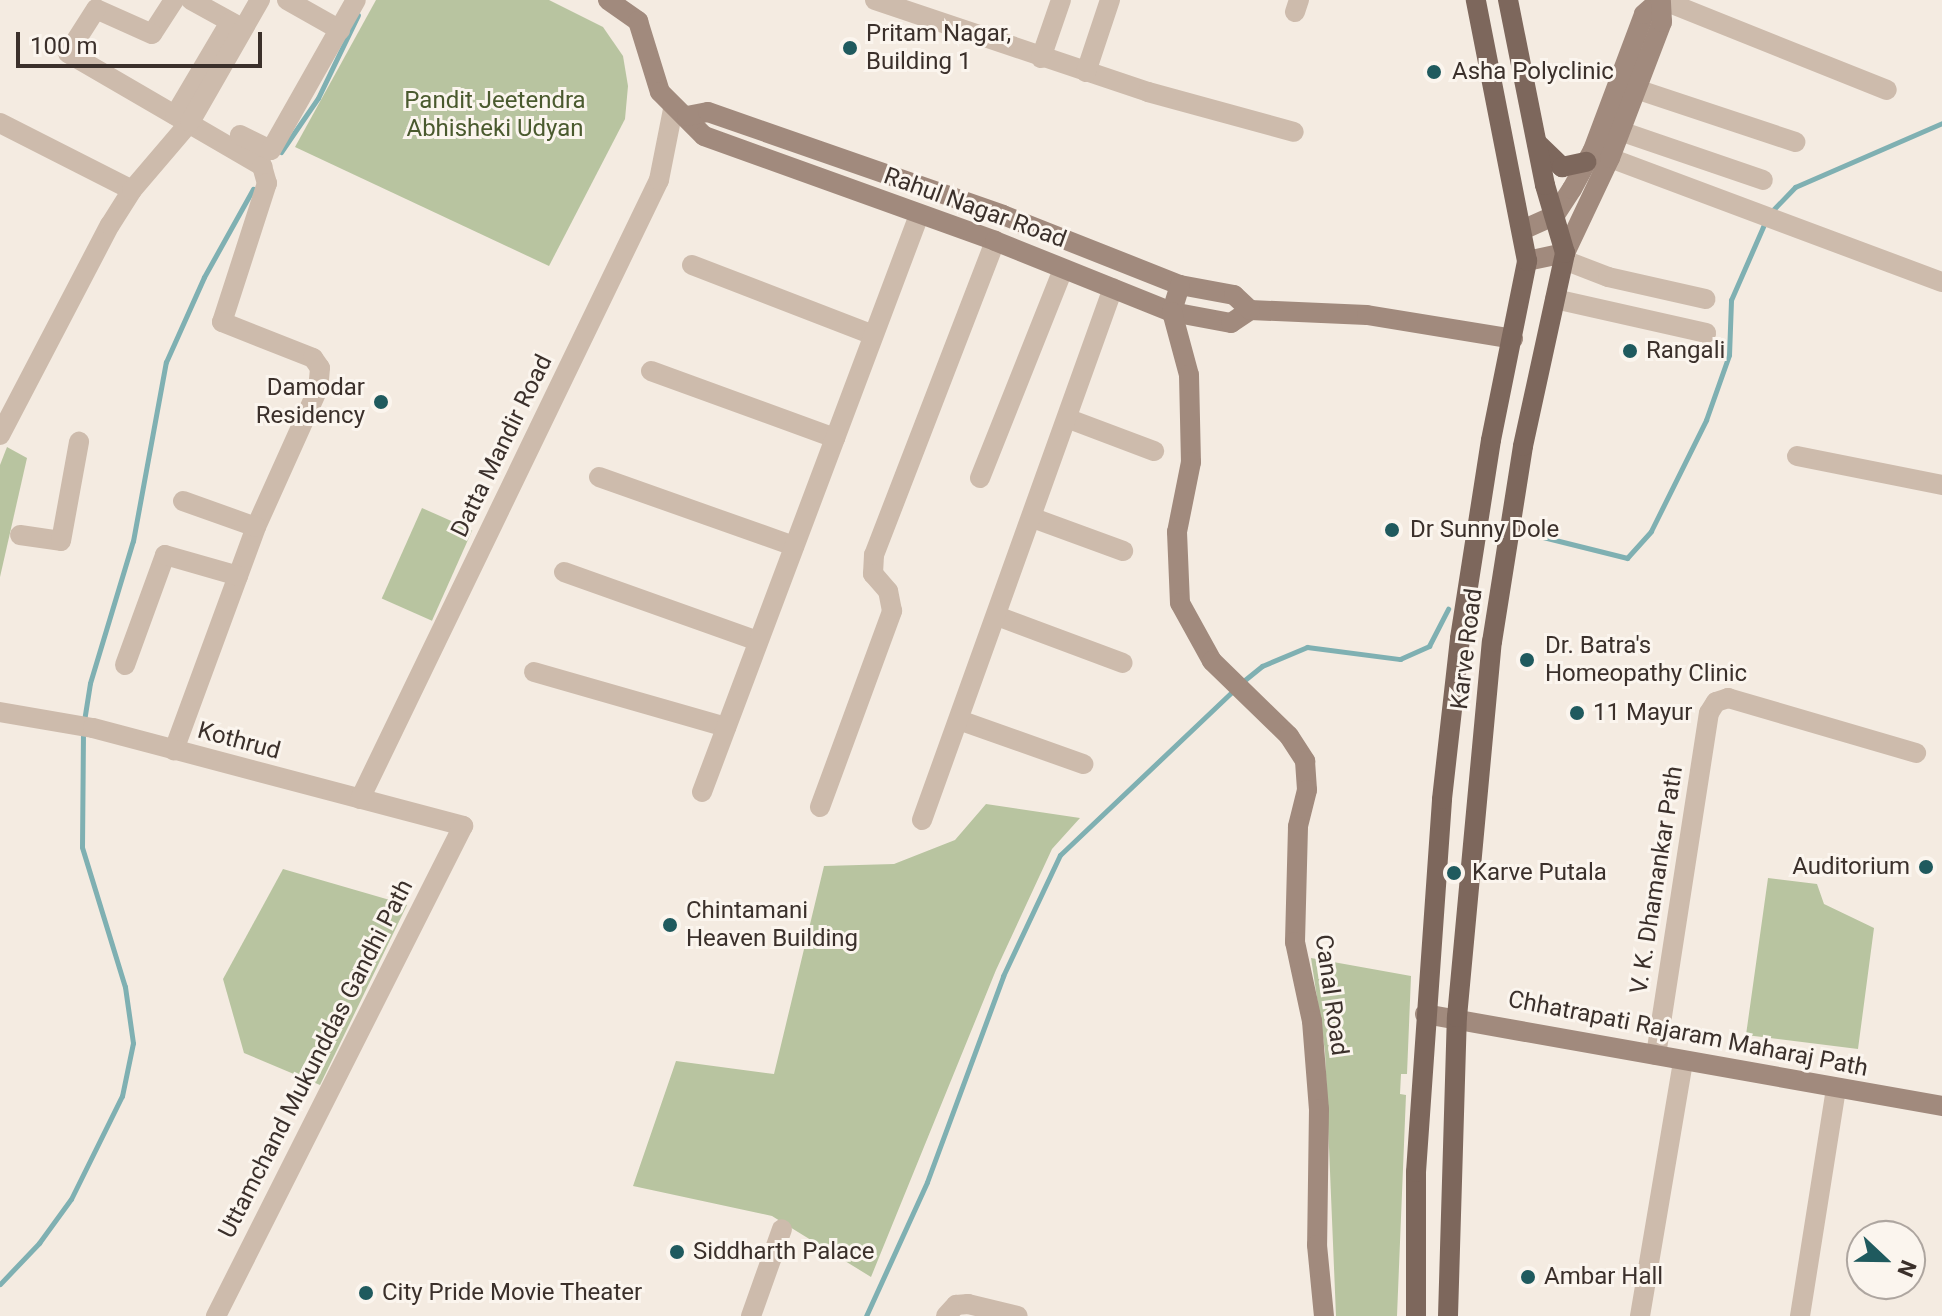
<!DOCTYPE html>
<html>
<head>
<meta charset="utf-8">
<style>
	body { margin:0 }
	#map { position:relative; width:1942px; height:1316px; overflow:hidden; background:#f4ebe1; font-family:Roboto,sans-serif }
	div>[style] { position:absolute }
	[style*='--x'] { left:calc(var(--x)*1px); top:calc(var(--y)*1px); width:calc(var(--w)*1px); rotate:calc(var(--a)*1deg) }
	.green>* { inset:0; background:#b8c4a0; transform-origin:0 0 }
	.stream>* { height:5px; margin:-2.5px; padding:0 2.5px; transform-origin:2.5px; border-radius:2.5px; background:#7fb0b2 }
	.street>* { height:20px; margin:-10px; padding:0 10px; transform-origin:10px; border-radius:10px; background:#cdbbac }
	.secondary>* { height:20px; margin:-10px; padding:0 10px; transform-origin:10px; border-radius:10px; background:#a18a7d }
	.primary>* { height:20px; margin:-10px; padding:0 10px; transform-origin:10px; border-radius:10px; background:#7d675c }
	.dots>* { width:22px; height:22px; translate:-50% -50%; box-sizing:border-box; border:4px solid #fbf5ee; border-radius:50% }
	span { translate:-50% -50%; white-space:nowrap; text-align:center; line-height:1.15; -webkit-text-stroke:6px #fbf5ee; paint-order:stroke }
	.poi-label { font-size:24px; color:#3b302b }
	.left { translate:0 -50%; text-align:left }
	.right { translate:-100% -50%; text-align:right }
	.park-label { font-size:24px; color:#4a5a2e }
	.street-label { font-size:24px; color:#3b302b }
	.north { position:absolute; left:1846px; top:1220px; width:80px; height:80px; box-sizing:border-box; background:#fbf5ee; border:2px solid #aea6a0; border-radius:50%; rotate:112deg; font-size:22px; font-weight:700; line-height:32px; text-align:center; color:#3b302b }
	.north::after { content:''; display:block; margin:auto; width:28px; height:36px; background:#1f5a5e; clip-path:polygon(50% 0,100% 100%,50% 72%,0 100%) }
	.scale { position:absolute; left:16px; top:32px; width:246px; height:36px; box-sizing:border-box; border:4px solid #3b302b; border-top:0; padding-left:10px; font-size:24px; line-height:28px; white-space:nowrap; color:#3b302b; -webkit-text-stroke:6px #fbf5ee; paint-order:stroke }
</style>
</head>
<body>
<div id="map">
	<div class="green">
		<i style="clip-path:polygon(376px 0,549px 0,603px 27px,623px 56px,628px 86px,625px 119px,549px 266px,295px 147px)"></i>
		<i style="clip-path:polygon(7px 447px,27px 458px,0 577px,0 465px)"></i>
		<i style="left:422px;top:508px;width:55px;height:99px;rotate:24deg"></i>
		<i style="clip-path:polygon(986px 804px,1080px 818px,1052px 849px,996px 970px,871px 1277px,772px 1216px,633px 1186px,676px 1061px,774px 1074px,824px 866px,894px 864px,955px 840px)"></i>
		<i style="clip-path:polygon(283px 869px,407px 905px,320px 1085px,244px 1053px,223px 979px)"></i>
		<i style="clip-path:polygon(1768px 878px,1817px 884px,1824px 904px,1874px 928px,1858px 1049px,1746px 1035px)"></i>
		<i style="clip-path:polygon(1311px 958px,1411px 976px,1407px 1074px,1401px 1074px,1400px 1094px,1406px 1095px,1397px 1316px,1336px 1316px,1325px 1051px)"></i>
	</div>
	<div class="stream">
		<i style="--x:281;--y:152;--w:65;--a:-55.6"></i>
		<i style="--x:318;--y:98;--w:92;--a:-64.3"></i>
		<i style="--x:1771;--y:212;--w:35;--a:-46"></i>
		<i style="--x:1795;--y:187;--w:160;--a:-23.5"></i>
		<i style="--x:1539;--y:536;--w:91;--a:14"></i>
		<i style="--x:1627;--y:558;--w:36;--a:-48"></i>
		<i style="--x:1651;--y:531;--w:124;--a:-63.6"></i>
		<i style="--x:1706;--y:420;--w:69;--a:-70.5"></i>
		<i style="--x:1729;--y:355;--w:55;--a:-87.9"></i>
		<i style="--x:1731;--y:300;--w:87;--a:-66.4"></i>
		<i style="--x:1241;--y:683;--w:27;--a:-39"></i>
		<i style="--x:1262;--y:666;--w:49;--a:-22.9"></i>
		<i style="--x:1307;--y:647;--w:94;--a:7.4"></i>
		<i style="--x:1400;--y:659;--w:32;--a:-24"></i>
		<i style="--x:1429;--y:646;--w:42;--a:-62.8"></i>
		<i style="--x:84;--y:721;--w:38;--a:-81"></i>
		<i style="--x:90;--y:683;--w:148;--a:-73.2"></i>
		<i style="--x:133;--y:541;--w:182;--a:-79.6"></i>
		<i style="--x:166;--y:362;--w:93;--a:-65.9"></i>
		<i style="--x:204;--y:277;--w:101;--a:-60.9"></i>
		<i style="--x:0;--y:1284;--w:57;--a:-46.4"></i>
		<i style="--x:39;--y:1243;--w:54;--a:-54"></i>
		<i style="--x:71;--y:1199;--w:115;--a:-63.7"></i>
		<i style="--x:122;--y:1096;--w:54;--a:-78.3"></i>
		<i style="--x:133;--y:1043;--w:57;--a:-98.1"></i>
		<i style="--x:125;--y:987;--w:146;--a:-107.1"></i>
		<i style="--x:82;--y:847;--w:116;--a:-89.5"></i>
		<i style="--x:866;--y:1316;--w:147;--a:-65.5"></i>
		<i style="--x:927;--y:1182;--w:220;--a:-69.7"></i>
		<i style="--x:1003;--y:976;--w:134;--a:-64.8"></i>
		<i style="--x:1060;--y:855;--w:240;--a:-43.5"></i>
	</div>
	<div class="street">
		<i style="--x:174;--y:0;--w:40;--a:122.9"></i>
		<i style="--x:152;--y:34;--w:61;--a:-155.9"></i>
		<i style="--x:96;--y:9;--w:52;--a:122.5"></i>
		<i style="--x:68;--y:53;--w:225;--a:30.2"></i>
		<i style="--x:262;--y:166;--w:18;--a:74"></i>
		<i style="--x:267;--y:183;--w:146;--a:107.9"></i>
		<i style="--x:222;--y:322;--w:98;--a:21.6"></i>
		<i style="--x:313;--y:358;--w:12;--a:55"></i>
		<i style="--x:320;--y:368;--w:21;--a:95"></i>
		<i style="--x:318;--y:389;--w:151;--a:114.2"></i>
		<i style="--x:256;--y:527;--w:238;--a:110.2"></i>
		<i style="--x:191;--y:0;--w:56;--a:28.9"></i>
		<i style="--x:287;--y:0;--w:61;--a:29.5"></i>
		<i style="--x:875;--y:0;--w:288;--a:18.6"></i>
		<i style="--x:1148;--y:92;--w:151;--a:15.3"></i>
		<i style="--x:1662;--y:0;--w:242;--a:21.8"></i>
		<i style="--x:1295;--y:12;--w:13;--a:-72"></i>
		<i style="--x:1041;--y:58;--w:61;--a:-71"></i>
		<i style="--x:1086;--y:72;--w:76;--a:-71.6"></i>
		<i style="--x:1636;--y:89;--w:168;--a:18.4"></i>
		<i style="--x:175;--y:115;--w:108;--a:-59.4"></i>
		<i style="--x:0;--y:123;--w:148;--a:26.9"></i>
		<i style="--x:1620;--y:131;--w:151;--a:18.9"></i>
		<i style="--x:240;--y:135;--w:34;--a:26"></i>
		<i style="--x:271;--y:150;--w:172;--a:-60.5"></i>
		<i style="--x:1610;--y:158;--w:354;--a:20.5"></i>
		<i style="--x:1564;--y:260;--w:47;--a:21.1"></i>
		<i style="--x:1608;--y:277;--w:100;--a:12.7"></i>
		<i style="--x:692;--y:265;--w:194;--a:21.1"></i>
		<i style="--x:1555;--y:299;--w:155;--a:12.7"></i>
		<i style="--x:651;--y:371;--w:196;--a:20"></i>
		<i style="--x:1069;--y:419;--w:91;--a:20.6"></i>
		<i style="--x:0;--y:435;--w:237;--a:-62.4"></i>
		<i style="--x:110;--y:225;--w:41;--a:-57.8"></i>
		<i style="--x:132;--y:190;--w:89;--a:-49.5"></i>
		<i style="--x:190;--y:122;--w:141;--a:-60.2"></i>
		<i style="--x:1797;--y:456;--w:148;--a:11.3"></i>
		<i style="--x:599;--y:477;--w:207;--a:19.5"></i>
		<i style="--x:980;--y:478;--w:225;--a:-68.3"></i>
		<i style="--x:183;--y:501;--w:77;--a:19.6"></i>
		<i style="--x:1033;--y:518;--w:96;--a:20.1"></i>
		<i style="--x:20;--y:535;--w:41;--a:8.3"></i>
		<i style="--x:61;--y:541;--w:101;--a:-79.7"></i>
		<i style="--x:564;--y:572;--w:206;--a:19.6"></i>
		<i style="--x:997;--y:616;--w:134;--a:20.5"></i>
		<i style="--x:125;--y:665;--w:117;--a:-70"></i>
		<i style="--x:165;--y:555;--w:76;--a:16"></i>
		<i style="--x:534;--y:672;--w:200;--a:16"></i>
		<i style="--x:0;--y:712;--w:94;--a:9.8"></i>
		<i style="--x:93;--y:728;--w:383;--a:14.8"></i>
		<i style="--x:463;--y:826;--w:549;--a:116.75"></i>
		<i style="--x:959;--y:720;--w:132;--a:19.5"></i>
		<i style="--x:702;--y:792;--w:616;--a:-69.39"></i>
		<i style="--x:360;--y:799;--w:687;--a:-64.22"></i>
		<i style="--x:659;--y:180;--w:72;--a:-78.8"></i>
		<i style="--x:820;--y:807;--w:209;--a:-69.8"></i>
		<i style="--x:892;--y:611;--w:20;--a:-101"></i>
		<i style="--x:888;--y:591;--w:23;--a:-131"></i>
		<i style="--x:873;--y:574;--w:19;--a:-87"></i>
		<i style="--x:874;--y:555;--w:337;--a:-68.9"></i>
		<i style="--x:922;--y:820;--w:565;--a:-70.25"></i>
		<i style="--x:1656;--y:1055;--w:346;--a:-81.2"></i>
		<i style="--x:1709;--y:713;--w:13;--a:-58"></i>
		<i style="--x:1716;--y:702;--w:13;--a:-18"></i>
		<i style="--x:1728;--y:698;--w:196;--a:16.3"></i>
		<i style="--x:751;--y:1316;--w:92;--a:-70.4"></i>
		<i style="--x:946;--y:1316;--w:15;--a:-48"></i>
		<i style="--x:956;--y:1305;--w:12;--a:-5"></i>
		<i style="--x:968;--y:1304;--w:51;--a:13.5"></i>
		<i style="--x:1640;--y:1316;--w:259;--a:-80.4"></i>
		<i style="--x:1800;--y:1316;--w:230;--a:-81"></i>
	</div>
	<div class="secondary">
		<i style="--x:608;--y:0;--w:37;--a:35"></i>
		<i style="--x:638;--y:21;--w:74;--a:72.8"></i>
		<i style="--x:660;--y:92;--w:62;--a:45"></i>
		<i style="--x:704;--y:136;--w:309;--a:19.8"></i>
		<i style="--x:995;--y:241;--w:191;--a:21.9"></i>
		<i style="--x:1172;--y:312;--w:60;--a:10.6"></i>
		<i style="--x:1231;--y:323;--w:23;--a:-34"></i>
		<i style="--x:1250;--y:310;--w:117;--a:2.4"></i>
		<i style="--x:1367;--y:315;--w:148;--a:9.3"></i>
		<i style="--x:687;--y:116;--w:21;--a:-11"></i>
		<i style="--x:708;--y:112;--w:312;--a:19.2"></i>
		<i style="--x:1003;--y:215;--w:190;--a:21.6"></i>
		<i style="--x:1180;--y:285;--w:55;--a:10.5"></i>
		<i style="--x:1234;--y:295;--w:22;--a:43"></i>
		<i style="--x:1522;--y:230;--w:36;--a:-24"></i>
		<i style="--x:1555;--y:215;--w:31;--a:-57"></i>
		<i style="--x:1572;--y:189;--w:44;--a:-61.7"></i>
		<i style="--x:1593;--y:150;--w:145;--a:-69.4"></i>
		<i style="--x:1644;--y:14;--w:21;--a:-41"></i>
		<i style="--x:1527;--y:261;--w:39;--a:-12"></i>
		<i style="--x:1565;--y:253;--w:105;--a:-64.7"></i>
		<i style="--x:1610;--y:158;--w:146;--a:-69.1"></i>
		<i style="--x:1662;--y:22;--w:22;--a:-93"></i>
		<i style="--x:1180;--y:285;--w:28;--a:107"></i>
		<i style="--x:1172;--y:312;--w:65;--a:74.9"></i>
		<i style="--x:1189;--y:375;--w:87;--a:88.7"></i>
		<i style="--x:1191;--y:462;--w:71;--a:101.3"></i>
		<i style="--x:1177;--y:532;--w:71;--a:87.6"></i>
		<i style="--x:1180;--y:603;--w:66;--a:61.1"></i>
		<i style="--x:1212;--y:661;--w:107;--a:44.2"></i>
		<i style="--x:1289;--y:736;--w:30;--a:57"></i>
		<i style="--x:1305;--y:761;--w:29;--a:86"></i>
		<i style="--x:1307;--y:790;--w:38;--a:104"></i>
		<i style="--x:1298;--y:827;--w:115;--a:91.5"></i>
		<i style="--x:1295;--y:942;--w:81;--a:77.9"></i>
		<i style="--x:1312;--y:1021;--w:88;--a:85.5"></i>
		<i style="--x:1319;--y:1109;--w:136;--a:90.8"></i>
		<i style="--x:1317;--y:1245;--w:71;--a:84.4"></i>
		<i style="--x:1425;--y:1014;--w:525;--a:10.09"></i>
	</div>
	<div class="primary">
		<i style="--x:1537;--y:143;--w:35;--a:44"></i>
		<i style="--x:1562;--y:167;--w:25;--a:-12"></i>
		<i style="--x:1416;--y:1316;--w:144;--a:-90"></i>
		<i style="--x:1416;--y:1172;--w:374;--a:-86"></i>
		<i style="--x:1442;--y:799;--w:162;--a:-83.6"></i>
		<i style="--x:1460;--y:638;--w:200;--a:-81.1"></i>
		<i style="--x:1491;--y:440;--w:183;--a:-78.6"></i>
		<i style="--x:1527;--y:261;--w:266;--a:-101.1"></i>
		<i style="--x:1448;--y:1316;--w:299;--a:-88.3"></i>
		<i style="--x:1457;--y:1017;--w:377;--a:-84.7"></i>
		<i style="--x:1492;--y:642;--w:198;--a:-81"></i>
		<i style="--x:1523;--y:446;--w:198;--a:-77.7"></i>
		<i style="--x:1565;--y:253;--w:71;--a:-106.4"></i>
		<i style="--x:1545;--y:185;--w:189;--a:-101.3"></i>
	</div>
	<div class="dots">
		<i style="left:850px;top:48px;background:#1f5a5e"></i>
		<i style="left:1434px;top:72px;background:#1f5a5e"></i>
		<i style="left:1630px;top:351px;background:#1f5a5e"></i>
		<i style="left:381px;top:402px;background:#1f5a5e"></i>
		<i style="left:1392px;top:530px;background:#1f5a5e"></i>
		<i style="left:1527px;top:660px;background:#1f5a5e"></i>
		<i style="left:1577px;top:713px;background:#1f5a5e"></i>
		<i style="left:1926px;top:867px;background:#1f5a5e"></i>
		<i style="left:1454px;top:873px;background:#1f5a5e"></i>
		<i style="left:670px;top:925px;background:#1f5a5e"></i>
		<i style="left:677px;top:1252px;background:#1f5a5e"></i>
		<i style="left:1528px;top:1277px;background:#1f5a5e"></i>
		<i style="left:366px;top:1293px;background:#1f5a5e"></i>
	</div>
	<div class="poi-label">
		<span class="left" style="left:866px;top:48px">Pritam Nagar,<br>Building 1</span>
		<span class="left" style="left:1452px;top:72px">Asha Polyclinic</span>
		<span class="left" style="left:1646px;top:351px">Rangali</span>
		<span class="right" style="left:365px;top:402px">Damodar<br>Residency</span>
		<span class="left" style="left:1410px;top:530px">Dr Sunny Dole</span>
		<span class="left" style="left:1545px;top:660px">Dr. Batra's<br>Homeopathy Clinic</span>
		<span class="left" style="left:1593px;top:713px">11 Mayur</span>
		<span class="right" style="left:1910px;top:867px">Auditorium</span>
		<span class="left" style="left:1472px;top:873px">Karve Putala</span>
		<span class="left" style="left:686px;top:925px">Chintamani<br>Heaven Building</span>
		<span class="left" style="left:693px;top:1252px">Siddharth Palace</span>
		<span class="left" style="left:1544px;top:1277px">Ambar Hall</span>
		<span class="left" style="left:382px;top:1293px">City Pride Movie Theater</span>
	</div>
	<div class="park-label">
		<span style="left:495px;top:115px">Pandit Jeetendra<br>Abhisheki Udyan</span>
	</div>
	<div class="street-label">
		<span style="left:975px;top:208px;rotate:20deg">Rahul Nagar Road</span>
		<span style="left:502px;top:446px;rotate:-64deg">Datta Mandir Road</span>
		<span style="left:1467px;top:649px;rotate:-83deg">Karve Road</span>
		<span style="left:239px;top:741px;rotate:15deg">Kothrud</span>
		<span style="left:1657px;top:880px;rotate:-81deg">V. K. Dhamankar Path</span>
		<span style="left:1331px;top:995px;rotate:82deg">Canal Road</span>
		<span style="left:1688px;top:1034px;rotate:11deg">Chhatrapati Rajaram Maharaj Path</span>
		<span style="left:316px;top:1059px;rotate:-63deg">Uttamchand Mukunddas Gandhi Path</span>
	</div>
	<div class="north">N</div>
	<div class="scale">100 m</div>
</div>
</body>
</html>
